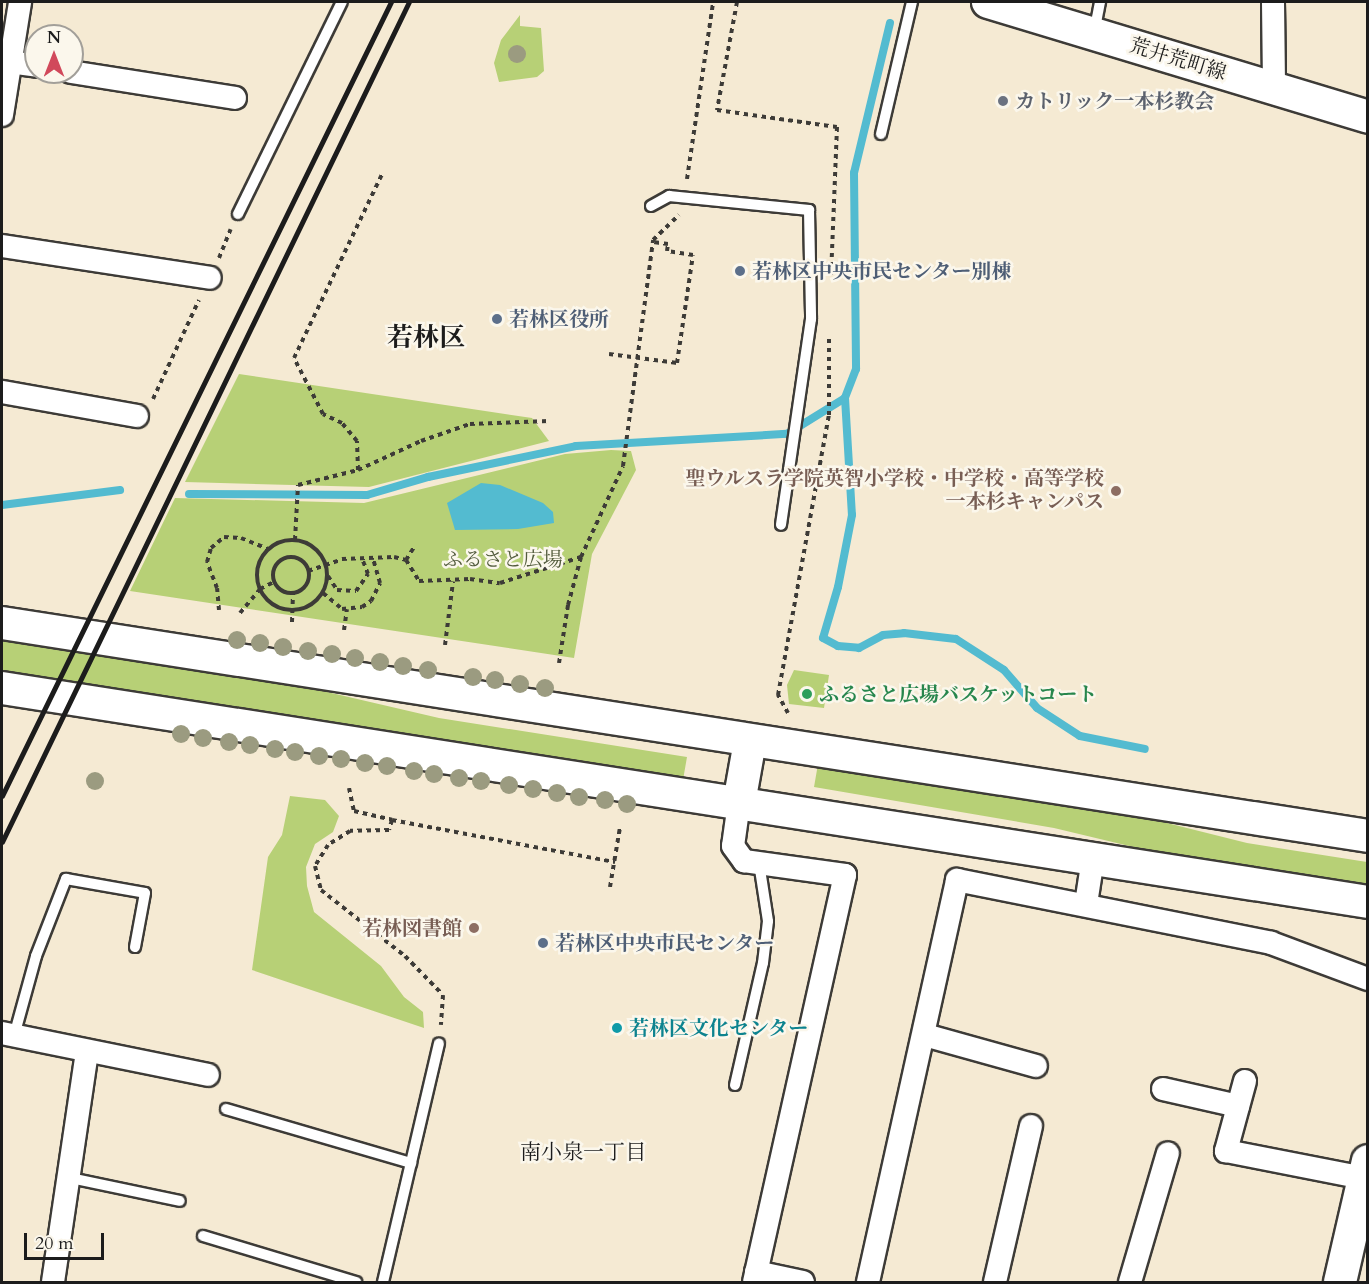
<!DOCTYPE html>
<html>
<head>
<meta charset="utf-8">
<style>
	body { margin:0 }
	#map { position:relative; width:1369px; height:1284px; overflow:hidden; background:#f5ead3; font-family:Cardo,"Noto Serif JP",serif }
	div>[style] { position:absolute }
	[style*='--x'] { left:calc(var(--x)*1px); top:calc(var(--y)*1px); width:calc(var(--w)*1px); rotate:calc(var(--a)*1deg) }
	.green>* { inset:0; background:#b7d076 }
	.water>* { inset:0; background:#53bbd0 }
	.stream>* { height:8px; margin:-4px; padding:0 4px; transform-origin:4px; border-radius:4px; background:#53bbd0 }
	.path>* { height:4px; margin-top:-2px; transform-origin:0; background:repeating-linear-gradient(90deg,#3d3b37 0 4.5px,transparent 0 9px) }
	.path>.ring { margin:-2px; padding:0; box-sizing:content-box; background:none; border:4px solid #3d3b37; border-radius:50% }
	.roads { filter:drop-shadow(2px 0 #3d3b37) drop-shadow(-2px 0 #3d3b37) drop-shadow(0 2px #3d3b37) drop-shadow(0 -2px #3d3b37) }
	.lane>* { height:10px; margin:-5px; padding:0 5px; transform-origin:5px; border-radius:5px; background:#fff }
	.street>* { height:22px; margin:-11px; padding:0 11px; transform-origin:11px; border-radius:11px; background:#fff }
	.secondary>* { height:32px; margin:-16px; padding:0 16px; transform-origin:16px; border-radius:16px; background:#fff }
	.rail>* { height:4.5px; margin:-2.25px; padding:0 2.25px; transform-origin:2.25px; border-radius:2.25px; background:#1c1c1c }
	.trees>* { width:18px; height:18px; margin:-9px; border-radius:50%; background:#9b9b80 }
	.dots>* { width:16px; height:16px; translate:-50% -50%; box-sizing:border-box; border:3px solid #fbf7ec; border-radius:50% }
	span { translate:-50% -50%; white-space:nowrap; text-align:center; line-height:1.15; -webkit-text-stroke:5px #fbf7ec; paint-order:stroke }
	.street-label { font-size:20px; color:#1c1c1c }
	.worship-label { font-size:20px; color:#5b616d; font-weight:700 }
	.left { translate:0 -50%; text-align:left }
	.service-label { font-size:20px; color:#4e5e75; font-weight:700 }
	.education-label { font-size:20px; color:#785e54; font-weight:700 }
	.right { translate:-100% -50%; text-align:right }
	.park-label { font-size:20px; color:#525b3c }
	.leisure-label { font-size:20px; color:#27864d; font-weight:700 }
	.culture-label { font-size:20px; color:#0d838f; font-weight:700 }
	.neighbourhood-label { font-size:21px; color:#1c1c1c }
	.district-label { font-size:26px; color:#1c1c1c; font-weight:700 }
	.frame { position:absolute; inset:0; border:3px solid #1c1c1c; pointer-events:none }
	.north { position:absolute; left:24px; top:24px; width:60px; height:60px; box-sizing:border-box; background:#fbf7ec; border:2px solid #a29f99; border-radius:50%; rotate:0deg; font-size:16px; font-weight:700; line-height:24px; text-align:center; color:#1c1c1c }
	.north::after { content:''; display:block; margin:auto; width:21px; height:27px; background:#d1495b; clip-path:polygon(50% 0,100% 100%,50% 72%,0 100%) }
	.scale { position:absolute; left:24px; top:1233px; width:80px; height:27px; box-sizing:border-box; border:3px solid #1c1c1c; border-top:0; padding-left:8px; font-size:18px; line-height:21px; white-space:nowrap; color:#1c1c1c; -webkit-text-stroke:4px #fbf7ec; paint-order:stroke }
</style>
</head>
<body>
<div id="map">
	<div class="green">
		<i style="clip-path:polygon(520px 15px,520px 26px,541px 28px,544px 71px,537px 77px,499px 82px,494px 63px,501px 40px)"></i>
		<i style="clip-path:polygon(239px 374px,532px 418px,549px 441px,369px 487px,185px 482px)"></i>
		<i style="clip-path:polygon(611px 450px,631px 451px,636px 470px,592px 554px,574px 658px,130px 591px,175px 498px,364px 503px,565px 454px)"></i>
		<i style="clip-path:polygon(2px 635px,297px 685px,439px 718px,687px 757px,683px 780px,2px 673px)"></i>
		<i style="clip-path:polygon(794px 670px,829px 675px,824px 708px,789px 704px,787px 685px)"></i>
		<i style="clip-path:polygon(818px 764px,1127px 813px,1247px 843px,1367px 862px,1367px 887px,1171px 856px,1054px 828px,814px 787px)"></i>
		<i style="clip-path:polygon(290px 796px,325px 800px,339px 816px,333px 832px,315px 844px,306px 867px,307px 886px,314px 912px,381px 966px,404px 997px,423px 1012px,424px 1028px,252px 970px,268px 857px,282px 835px)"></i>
	</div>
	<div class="water">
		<i style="clip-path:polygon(481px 483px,500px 485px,543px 503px,553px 512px,554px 523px,518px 529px,455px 530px,447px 503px)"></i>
	</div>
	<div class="stream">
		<i style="--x:890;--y:23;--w:154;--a:103.5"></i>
		<i style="--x:854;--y:173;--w:196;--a:89.4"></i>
		<i style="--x:856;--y:369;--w:31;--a:111"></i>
		<i style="--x:845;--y:398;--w:117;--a:86.6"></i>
		<i style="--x:852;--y:515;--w:73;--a:101"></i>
		<i style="--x:838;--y:587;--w:53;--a:106.4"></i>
		<i style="--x:823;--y:638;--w:17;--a:28"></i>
		<i style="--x:838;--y:646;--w:21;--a:5"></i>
		<i style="--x:859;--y:648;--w:27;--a:-28"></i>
		<i style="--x:883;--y:635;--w:21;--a:-5"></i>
		<i style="--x:904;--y:633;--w:52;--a:6.6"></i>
		<i style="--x:956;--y:639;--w:57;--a:32.9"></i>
		<i style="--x:1004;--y:670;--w:50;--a:49"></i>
		<i style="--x:1037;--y:708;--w:51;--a:33.1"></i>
		<i style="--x:1080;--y:736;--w:66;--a:11.3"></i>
		<i style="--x:189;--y:494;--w:178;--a:0.3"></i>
		<i style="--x:367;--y:495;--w:64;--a:-16.4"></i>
		<i style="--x:428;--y:477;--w:151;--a:-11.8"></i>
		<i style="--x:576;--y:446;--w:211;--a:-3.3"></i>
		<i style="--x:787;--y:434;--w:68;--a:-31.8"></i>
		<i style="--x:2;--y:505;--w:119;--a:-7.2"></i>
	</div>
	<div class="path">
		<i style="--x:737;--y:2;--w:110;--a:100.5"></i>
		<i style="--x:717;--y:110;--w:121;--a:8.1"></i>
		<i style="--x:837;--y:127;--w:149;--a:92.3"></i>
		<i style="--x:687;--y:179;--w:179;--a:-81.6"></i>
		<i style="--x:219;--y:258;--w:31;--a:-68"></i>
		<i style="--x:609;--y:354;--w:69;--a:7.5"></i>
		<i style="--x:677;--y:363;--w:109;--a:-81.6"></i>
		<i style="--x:693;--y:255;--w:26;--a:-171"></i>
		<i style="--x:667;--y:251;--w:7;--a:-82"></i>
		<i style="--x:668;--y:244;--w:15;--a:-172"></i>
		<i style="--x:153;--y:399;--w:109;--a:-65.1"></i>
		<i style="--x:358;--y:470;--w:29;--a:-92"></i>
		<i style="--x:357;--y:441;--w:23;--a:-130"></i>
		<i style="--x:342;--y:423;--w:21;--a:-155"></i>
		<i style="--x:323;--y:414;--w:63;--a:-117.4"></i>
		<i style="--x:294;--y:358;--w:206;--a:-64.4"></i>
		<i class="ring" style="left:257px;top:540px;width:66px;height:66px"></i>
		<i style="--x:295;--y:540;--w:55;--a:-86.9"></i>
		<i style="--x:298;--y:485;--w:62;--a:-14"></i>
		<i style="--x:358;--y:470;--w:69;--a:-24.7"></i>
		<i style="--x:421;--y:441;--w:52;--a:-19.1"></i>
		<i style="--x:470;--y:424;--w:79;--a:-2.2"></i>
		<i class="ring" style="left:273px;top:557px;width:32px;height:32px"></i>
		<i style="--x:406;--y:560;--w:15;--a:-58"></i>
		<i style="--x:308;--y:571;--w:36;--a:-19"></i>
		<i style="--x:342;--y:559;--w:52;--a:-2.2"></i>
		<i style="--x:394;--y:557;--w:12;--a:14"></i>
		<i style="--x:406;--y:560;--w:25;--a:58"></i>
		<i style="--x:419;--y:581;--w:51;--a:-2.2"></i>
		<i style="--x:470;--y:579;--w:30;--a:8"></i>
		<i style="--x:500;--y:583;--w:85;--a:-17.8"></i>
		<i style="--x:328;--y:576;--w:17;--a:57"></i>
		<i style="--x:337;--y:590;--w:19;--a:3"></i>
		<i style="--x:356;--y:591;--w:21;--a:-55"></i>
		<i style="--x:368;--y:574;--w:17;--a:-111"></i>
		<i style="--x:323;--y:593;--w:25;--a:40"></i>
		<i style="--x:342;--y:609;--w:20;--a:-6"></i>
		<i style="--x:362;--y:607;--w:11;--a:-34"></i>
		<i style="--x:371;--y:601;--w:20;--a:-63"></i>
		<i style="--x:380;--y:583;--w:25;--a:-106"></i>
		<i style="--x:219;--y:610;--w:22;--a:-95"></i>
		<i style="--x:217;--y:588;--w:28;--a:-111"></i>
		<i style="--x:207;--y:562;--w:15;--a:-74"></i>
		<i style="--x:211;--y:548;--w:17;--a:-40"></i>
		<i style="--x:224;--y:537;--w:17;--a:3"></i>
		<i style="--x:241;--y:538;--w:29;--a:22"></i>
		<i style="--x:240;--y:613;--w:31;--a:-50"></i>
		<i style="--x:260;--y:589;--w:16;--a:-27"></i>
		<i style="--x:292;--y:622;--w:29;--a:-88"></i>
		<i style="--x:344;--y:630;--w:21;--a:-82"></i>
		<i style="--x:445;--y:645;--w:64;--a:-82.8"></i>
		<i style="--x:559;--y:663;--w:59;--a:-81.2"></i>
		<i style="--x:568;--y:605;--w:50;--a:-74.8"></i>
		<i style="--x:581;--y:557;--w:100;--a:-65.2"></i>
		<i style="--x:623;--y:466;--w:228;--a:-82.4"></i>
		<i style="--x:653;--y:240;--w:36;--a:-44"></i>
		<i style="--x:788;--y:713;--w:21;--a:-119"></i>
		<i style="--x:778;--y:695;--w:285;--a:-79.7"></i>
		<i style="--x:829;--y:415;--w:77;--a:-90"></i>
		<i style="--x:349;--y:788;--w:24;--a:78"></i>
		<i style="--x:354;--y:811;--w:39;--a:13"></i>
		<i style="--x:392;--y:820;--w:10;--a:107"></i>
		<i style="--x:389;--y:830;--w:39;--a:179"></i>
		<i style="--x:350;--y:831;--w:26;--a:148"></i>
		<i style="--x:328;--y:845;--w:25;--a:122"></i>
		<i style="--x:315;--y:866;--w:25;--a:76"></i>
		<i style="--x:321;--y:890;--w:107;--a:38.2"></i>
		<i style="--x:405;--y:956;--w:54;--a:45.7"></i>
		<i style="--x:443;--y:995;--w:30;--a:94"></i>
		<i style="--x:392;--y:820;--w:227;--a:10.7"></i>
		<i style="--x:610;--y:887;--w:61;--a:-80.5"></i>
	</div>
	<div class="roads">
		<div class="lane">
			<i style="--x:1094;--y:33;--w:32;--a:-79"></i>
			<i style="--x:881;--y:134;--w:136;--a:-76.8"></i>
			<i style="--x:651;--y:206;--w:21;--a:-29"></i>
			<i style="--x:669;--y:196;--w:141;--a:5.7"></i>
			<i style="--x:809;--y:210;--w:109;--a:88.9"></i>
			<i style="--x:811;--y:319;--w:208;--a:98.3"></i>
			<i style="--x:238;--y:214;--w:236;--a:-63.9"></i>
			<i style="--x:14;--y:1036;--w:83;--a:-74.6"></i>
			<i style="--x:36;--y:956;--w:83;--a:-68.7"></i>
			<i style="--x:66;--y:879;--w:80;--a:10"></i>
			<i style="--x:145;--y:893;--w:55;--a:100.5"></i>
			<i style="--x:735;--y:1085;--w:125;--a:-77.1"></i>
			<i style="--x:763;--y:963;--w:42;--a:-83.2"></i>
			<i style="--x:768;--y:921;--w:59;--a:-98.8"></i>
			<i style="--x:226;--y:1109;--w:193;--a:16.3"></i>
			<i style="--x:70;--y:1178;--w:112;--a:11.8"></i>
			<i style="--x:203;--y:1236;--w:160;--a:16.7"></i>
			<i style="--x:383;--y:1282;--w:245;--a:-76.8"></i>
		</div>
		<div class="street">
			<i style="--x:1273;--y:2;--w:86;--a:89.3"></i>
			<i style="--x:2;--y:61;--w:34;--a:8"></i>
			<i style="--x:71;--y:72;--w:166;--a:9"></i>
			<i style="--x:2;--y:115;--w:114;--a:-80.9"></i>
			<i style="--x:2;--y:246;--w:210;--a:8.7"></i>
			<i style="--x:2;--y:392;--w:137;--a:10.1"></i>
			<i style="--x:739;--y:803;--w:43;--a:97.9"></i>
			<i style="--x:733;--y:846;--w:19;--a:54"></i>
			<i style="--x:744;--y:861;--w:102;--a:7.9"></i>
			<i style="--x:845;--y:875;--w:417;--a:102.6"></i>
			<i style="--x:1086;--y:904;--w:47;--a:-81.3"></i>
			<i style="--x:2;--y:1033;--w:210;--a:11.5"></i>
			<i style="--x:925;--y:1035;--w:115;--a:15.6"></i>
			<i style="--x:1245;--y:1081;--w:73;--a:105.2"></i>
			<i style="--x:1226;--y:1151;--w:141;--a:11.1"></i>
			<i style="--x:1163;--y:1089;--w:77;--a:12.8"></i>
			<i style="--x:756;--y:1272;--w:48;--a:12"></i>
			<i style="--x:53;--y:1282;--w:232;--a:-81.6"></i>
			<i style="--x:868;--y:1282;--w:412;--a:-77.5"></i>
			<i style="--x:957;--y:880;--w:320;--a:11.3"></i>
			<i style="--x:1271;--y:943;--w:103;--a:20.4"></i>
			<i style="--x:995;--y:1282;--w:160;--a:-77"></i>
			<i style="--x:1130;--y:1282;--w:134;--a:-73.6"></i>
		</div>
		<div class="secondary">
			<i style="--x:988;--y:2;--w:397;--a:16.8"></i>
			<i style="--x:2;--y:623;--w:1383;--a:8.86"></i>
			<i style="--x:2;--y:688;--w:1383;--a:8.9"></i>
			<i style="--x:739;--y:803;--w:63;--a:-79.9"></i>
			<i style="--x:1340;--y:1282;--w:124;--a:-77"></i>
		</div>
	</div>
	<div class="rail">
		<i style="--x:2;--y:796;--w:884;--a:-63.9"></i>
		<i style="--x:2;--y:842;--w:933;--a:-64.15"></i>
	</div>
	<div class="trees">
		<i style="left:517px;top:54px"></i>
		<i style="left:237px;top:640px"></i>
		<i style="left:260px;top:643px"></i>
		<i style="left:283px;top:647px"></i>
		<i style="left:308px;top:651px"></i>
		<i style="left:332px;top:654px"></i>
		<i style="left:355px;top:658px"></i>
		<i style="left:380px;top:662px"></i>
		<i style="left:403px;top:666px"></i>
		<i style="left:428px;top:670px"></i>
		<i style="left:473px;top:677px"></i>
		<i style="left:495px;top:680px"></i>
		<i style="left:520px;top:684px"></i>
		<i style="left:545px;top:688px"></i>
		<i style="left:181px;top:734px"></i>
		<i style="left:203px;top:738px"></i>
		<i style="left:229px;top:742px"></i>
		<i style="left:250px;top:745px"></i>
		<i style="left:275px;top:749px"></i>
		<i style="left:295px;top:752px"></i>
		<i style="left:319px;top:756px"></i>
		<i style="left:341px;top:759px"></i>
		<i style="left:365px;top:763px"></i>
		<i style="left:387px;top:766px"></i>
		<i style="left:414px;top:771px"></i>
		<i style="left:434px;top:774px"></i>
		<i style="left:459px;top:778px"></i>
		<i style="left:95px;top:781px"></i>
		<i style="left:481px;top:781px"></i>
		<i style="left:509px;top:785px"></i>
		<i style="left:533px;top:789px"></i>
		<i style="left:557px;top:793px"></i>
		<i style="left:579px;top:797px"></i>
		<i style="left:605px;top:800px"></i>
		<i style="left:627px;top:804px"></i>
	</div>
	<div class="dots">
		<i style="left:1003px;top:101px;background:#6b7280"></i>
		<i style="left:740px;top:271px;background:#5c6f8a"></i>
		<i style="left:497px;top:319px;background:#5c6f8a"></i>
		<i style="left:1116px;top:491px;background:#8d6e63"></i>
		<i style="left:807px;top:694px;background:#2e9e5b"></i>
		<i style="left:474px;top:928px;background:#8d6e63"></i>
		<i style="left:543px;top:943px;background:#5c6f8a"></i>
		<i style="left:617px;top:1028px;background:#0f9aa8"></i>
	</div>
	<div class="street-label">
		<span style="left:1178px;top:59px;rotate:17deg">荒井荒町線</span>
	</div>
	<div class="worship-label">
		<span class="left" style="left:1015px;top:101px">カトリック一本杉教会</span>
	</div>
	<div class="service-label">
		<span class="left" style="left:752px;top:271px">若林区中央市民センター別棟</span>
		<span class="left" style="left:509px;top:319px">若林区役所</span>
		<span class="left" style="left:555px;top:943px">若林区中央市民センター</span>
	</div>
	<div class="education-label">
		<span class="right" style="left:1104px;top:490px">聖ウルスラ学院英智小学校・中学校・高等学校<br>一本杉キャンパス</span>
		<span class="right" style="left:462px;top:928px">若林図書館</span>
	</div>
	<div class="park-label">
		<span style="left:503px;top:559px">ふるさと広場</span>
	</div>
	<div class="leisure-label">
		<span class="left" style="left:819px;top:694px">ふるさと広場バスケットコート</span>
	</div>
	<div class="culture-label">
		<span class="left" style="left:629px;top:1028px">若林区文化センター</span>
	</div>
	<div class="neighbourhood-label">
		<span style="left:583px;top:1153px">南小泉一丁目</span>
	</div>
	<div class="district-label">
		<span style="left:426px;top:338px">若林区</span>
	</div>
	<div class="frame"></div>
	<div class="north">N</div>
	<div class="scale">20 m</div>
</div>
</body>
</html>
